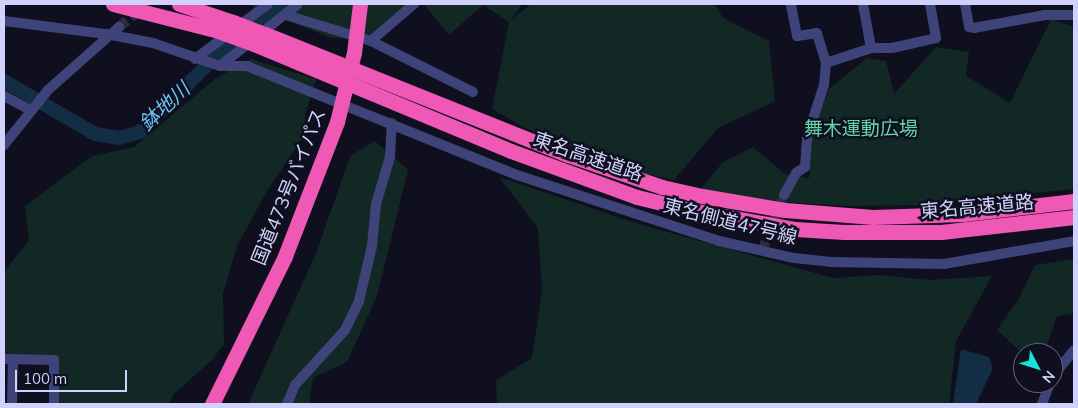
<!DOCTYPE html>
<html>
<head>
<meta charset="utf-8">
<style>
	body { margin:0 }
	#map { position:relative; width:1078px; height:408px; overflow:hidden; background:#0f0f1f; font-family:Mulish,"Noto Sans JP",sans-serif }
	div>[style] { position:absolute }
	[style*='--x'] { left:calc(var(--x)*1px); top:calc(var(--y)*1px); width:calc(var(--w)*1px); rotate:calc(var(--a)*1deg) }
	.green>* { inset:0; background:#122825 }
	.water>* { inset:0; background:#132d44 }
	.river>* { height:14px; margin:-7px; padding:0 7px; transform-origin:7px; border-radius:7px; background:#132d44 }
	.minor-tunnel>* { height:10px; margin-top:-5px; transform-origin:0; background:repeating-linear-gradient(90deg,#2c2c40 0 10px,transparent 0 15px) }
	.minor>* { height:10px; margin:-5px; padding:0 5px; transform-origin:5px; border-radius:5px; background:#3e447a }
	.highway>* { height:15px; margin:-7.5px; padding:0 7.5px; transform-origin:7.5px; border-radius:7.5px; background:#ef58b5 }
	.highway-bridge>* { height:15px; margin:-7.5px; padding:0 7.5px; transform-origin:7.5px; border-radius:7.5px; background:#ef58b5 }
	span { translate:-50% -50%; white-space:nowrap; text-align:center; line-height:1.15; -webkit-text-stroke:5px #0f0f1f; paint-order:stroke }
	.park-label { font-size:19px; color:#65d3a9 }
	.street-label { font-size:19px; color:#d1d2fb }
	.water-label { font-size:20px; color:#69c4f1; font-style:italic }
	.frame { position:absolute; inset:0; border:5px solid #d1d2fb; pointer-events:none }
	.north { position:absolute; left:1013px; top:343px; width:50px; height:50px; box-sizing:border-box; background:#0f0f1f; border:1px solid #5d5d77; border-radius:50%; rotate:130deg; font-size:14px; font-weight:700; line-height:20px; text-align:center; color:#d1d2fb }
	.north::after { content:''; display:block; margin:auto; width:18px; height:22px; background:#16e2db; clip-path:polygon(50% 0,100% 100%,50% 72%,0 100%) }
	.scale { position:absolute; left:15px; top:370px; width:112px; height:22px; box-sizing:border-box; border:2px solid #d1d2fb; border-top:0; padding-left:6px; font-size:15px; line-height:18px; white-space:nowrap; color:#d1d2fb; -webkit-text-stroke:4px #0f0f1f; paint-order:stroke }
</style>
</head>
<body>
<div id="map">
	<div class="green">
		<i style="clip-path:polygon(247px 4px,420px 4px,378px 39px,331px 38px)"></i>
		<i style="clip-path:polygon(424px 4px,522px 4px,511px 20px,531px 4px,715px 4px,723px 18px,769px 41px,775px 101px,718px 128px,674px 180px,624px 169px,525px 128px,492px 109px,509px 22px,483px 5px,449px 35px)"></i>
		<i style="clip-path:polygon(1051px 19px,1074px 27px,1074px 189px,920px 205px,848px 206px,756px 200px,699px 191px,722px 163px,753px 147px,785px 174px,809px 178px,812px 132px,829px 89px,867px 58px,886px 61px,894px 94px,936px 47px,969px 52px,966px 76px,1010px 103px)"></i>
		<i style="clip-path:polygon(251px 59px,316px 79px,305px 115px,306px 133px,267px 191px,237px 246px,223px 293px,224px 344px,212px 360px,173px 395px,170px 404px,57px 404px,57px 358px,4px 356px,4px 272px,29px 240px,25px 206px,92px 156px,134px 147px,215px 79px)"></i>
		<i style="clip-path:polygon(375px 141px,408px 170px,377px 296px,347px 362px,313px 378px,309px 404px,248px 404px,317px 251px,350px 156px)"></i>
		<i style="clip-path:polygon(499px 177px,632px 222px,833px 278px,879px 275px,929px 280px,992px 276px,956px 341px,949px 404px,497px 404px,496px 380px,532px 358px,542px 290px,538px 228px)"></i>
		<i style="clip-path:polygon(1074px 259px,1074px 314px,1057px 316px,1045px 351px,1021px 352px,997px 330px,1018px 300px,1035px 265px)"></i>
	</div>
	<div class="water">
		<i style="clip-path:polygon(961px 349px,989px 357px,993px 368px,976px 404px,953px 404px)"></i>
	</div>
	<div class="river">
		<i style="--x:4;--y:81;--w:105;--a:30.2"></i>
		<i style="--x:95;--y:134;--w:24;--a:9"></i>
		<i style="--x:119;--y:138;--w:22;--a:-16"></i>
		<i style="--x:140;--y:132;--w:113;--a:-45"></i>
		<i style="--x:220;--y:52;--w:31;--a:-31"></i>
		<i style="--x:247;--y:36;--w:46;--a:-44.1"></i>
	</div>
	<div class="minor-tunnel">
		<i style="--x:119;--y:27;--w:36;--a:-39"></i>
		<i style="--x:762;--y:251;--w:60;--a:-68.6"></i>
	</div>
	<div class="minor">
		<i style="--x:863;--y:4;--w:45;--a:79.7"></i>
		<i style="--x:965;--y:4;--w:23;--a:80"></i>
		<i style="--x:969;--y:27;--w:5;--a:11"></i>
		<i style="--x:974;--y:28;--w:72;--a:-10.4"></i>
		<i style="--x:1045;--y:15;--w:29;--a:0"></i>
		<i style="--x:286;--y:15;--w:89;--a:17"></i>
		<i style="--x:371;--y:41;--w:114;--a:26.6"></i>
		<i style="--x:4;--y:21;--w:103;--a:7.3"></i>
		<i style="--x:106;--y:34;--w:48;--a:10.8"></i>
		<i style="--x:153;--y:43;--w:71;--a:18.9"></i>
		<i style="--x:220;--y:66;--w:27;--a:0"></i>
		<i style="--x:247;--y:66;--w:288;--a:22"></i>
		<i style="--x:514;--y:174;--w:216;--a:18.1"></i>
		<i style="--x:719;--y:241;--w:77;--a:12.8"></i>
		<i style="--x:794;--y:258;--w:37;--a:6"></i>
		<i style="--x:831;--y:262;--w:113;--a:1"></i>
		<i style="--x:944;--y:264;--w:132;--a:-10"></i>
		<i style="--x:371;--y:41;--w:57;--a:-40.7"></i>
		<i style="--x:195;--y:59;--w:91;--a:-37"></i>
		<i style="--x:826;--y:63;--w:47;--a:-18.4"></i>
		<i style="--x:871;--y:48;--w:21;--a:0"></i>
		<i style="--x:892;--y:48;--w:45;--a:-12.8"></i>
		<i style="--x:936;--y:38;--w:35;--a:-100"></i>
		<i style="--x:220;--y:66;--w:100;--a:-38.5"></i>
		<i style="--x:4;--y:96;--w:30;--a:28"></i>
		<i style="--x:4;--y:145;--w:70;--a:-51.3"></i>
		<i style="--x:48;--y:90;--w:95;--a:-41.6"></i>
		<i style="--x:784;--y:195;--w:25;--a:-61"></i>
		<i style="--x:796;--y:173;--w:11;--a:-34"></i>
		<i style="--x:805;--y:167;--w:30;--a:-86"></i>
		<i style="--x:807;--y:137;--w:55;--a:-71.9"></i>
		<i style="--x:824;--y:85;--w:22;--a:-85"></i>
		<i style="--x:826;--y:63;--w:31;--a:-107"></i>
		<i style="--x:817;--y:33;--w:20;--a:171"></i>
		<i style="--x:797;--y:36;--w:33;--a:-101"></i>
		<i style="--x:4;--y:359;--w:50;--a:1.1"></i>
		<i style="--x:54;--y:360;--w:44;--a:90"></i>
		<i style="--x:1053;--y:376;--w:33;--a:-51"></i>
		<i style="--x:12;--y:404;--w:45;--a:-88.7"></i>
		<i style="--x:287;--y:404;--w:21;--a:-67"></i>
		<i style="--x:295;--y:385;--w:74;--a:-47.7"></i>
		<i style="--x:345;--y:330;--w:32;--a:-64"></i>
		<i style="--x:359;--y:301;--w:57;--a:-76.7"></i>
		<i style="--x:372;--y:246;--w:42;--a:-84.6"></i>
		<i style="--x:376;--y:204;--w:49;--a:-73.4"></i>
		<i style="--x:390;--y:157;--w:34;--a:-87"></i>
		<i style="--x:1042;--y:404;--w:22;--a:-69"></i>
	</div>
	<div class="highway">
		<i style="--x:113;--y:4;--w:108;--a:14.4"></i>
		<i style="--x:179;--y:4;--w:57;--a:18.4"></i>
		<i style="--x:265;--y:34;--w:326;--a:21.8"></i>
		<i style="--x:568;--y:155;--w:99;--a:18.8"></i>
		<i style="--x:662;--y:187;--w:41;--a:12.7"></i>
		<i style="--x:702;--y:196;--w:84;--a:9.6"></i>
		<i style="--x:785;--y:210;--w:88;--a:4.5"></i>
		<i style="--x:873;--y:217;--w:90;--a:-1.9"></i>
		<i style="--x:963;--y:214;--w:112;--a:-6.7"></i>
		<i style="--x:254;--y:44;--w:278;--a:22.6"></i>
		<i style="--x:511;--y:151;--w:134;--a:20.1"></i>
		<i style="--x:637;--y:197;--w:55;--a:13.8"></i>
		<i style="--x:690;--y:210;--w:107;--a:10.3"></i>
		<i style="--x:795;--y:229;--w:49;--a:3.5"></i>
		<i style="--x:844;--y:232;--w:97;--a:0"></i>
		<i style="--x:941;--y:232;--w:134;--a:-6.4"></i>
		<i style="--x:212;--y:404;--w:165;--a:-63.7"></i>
		<i style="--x:285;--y:256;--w:144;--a:-68.8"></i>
	</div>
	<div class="highway-bridge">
		<i style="--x:233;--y:22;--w:34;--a:21"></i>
		<i style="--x:218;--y:31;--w:38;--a:20"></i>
		<i style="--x:337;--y:122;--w:71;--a:-76.2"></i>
		<i style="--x:354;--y:53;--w:49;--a:-83"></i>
	</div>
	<div class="park-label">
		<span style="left:861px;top:129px">舞木運動広場</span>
	</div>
	<div class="street-label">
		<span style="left:588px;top:157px;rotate:19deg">東名高速道路</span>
		<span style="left:289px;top:187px;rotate:-68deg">国道473号バイパス</span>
		<span style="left:977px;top:207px;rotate:-5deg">東名高速道路</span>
		<span style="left:730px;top:222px;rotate:14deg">東名側道47号線</span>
	</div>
	<div class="water-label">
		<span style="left:164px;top:106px;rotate:-43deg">鉢地川</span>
	</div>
	<div class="frame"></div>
	<div class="north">N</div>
	<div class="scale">100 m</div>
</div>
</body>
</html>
